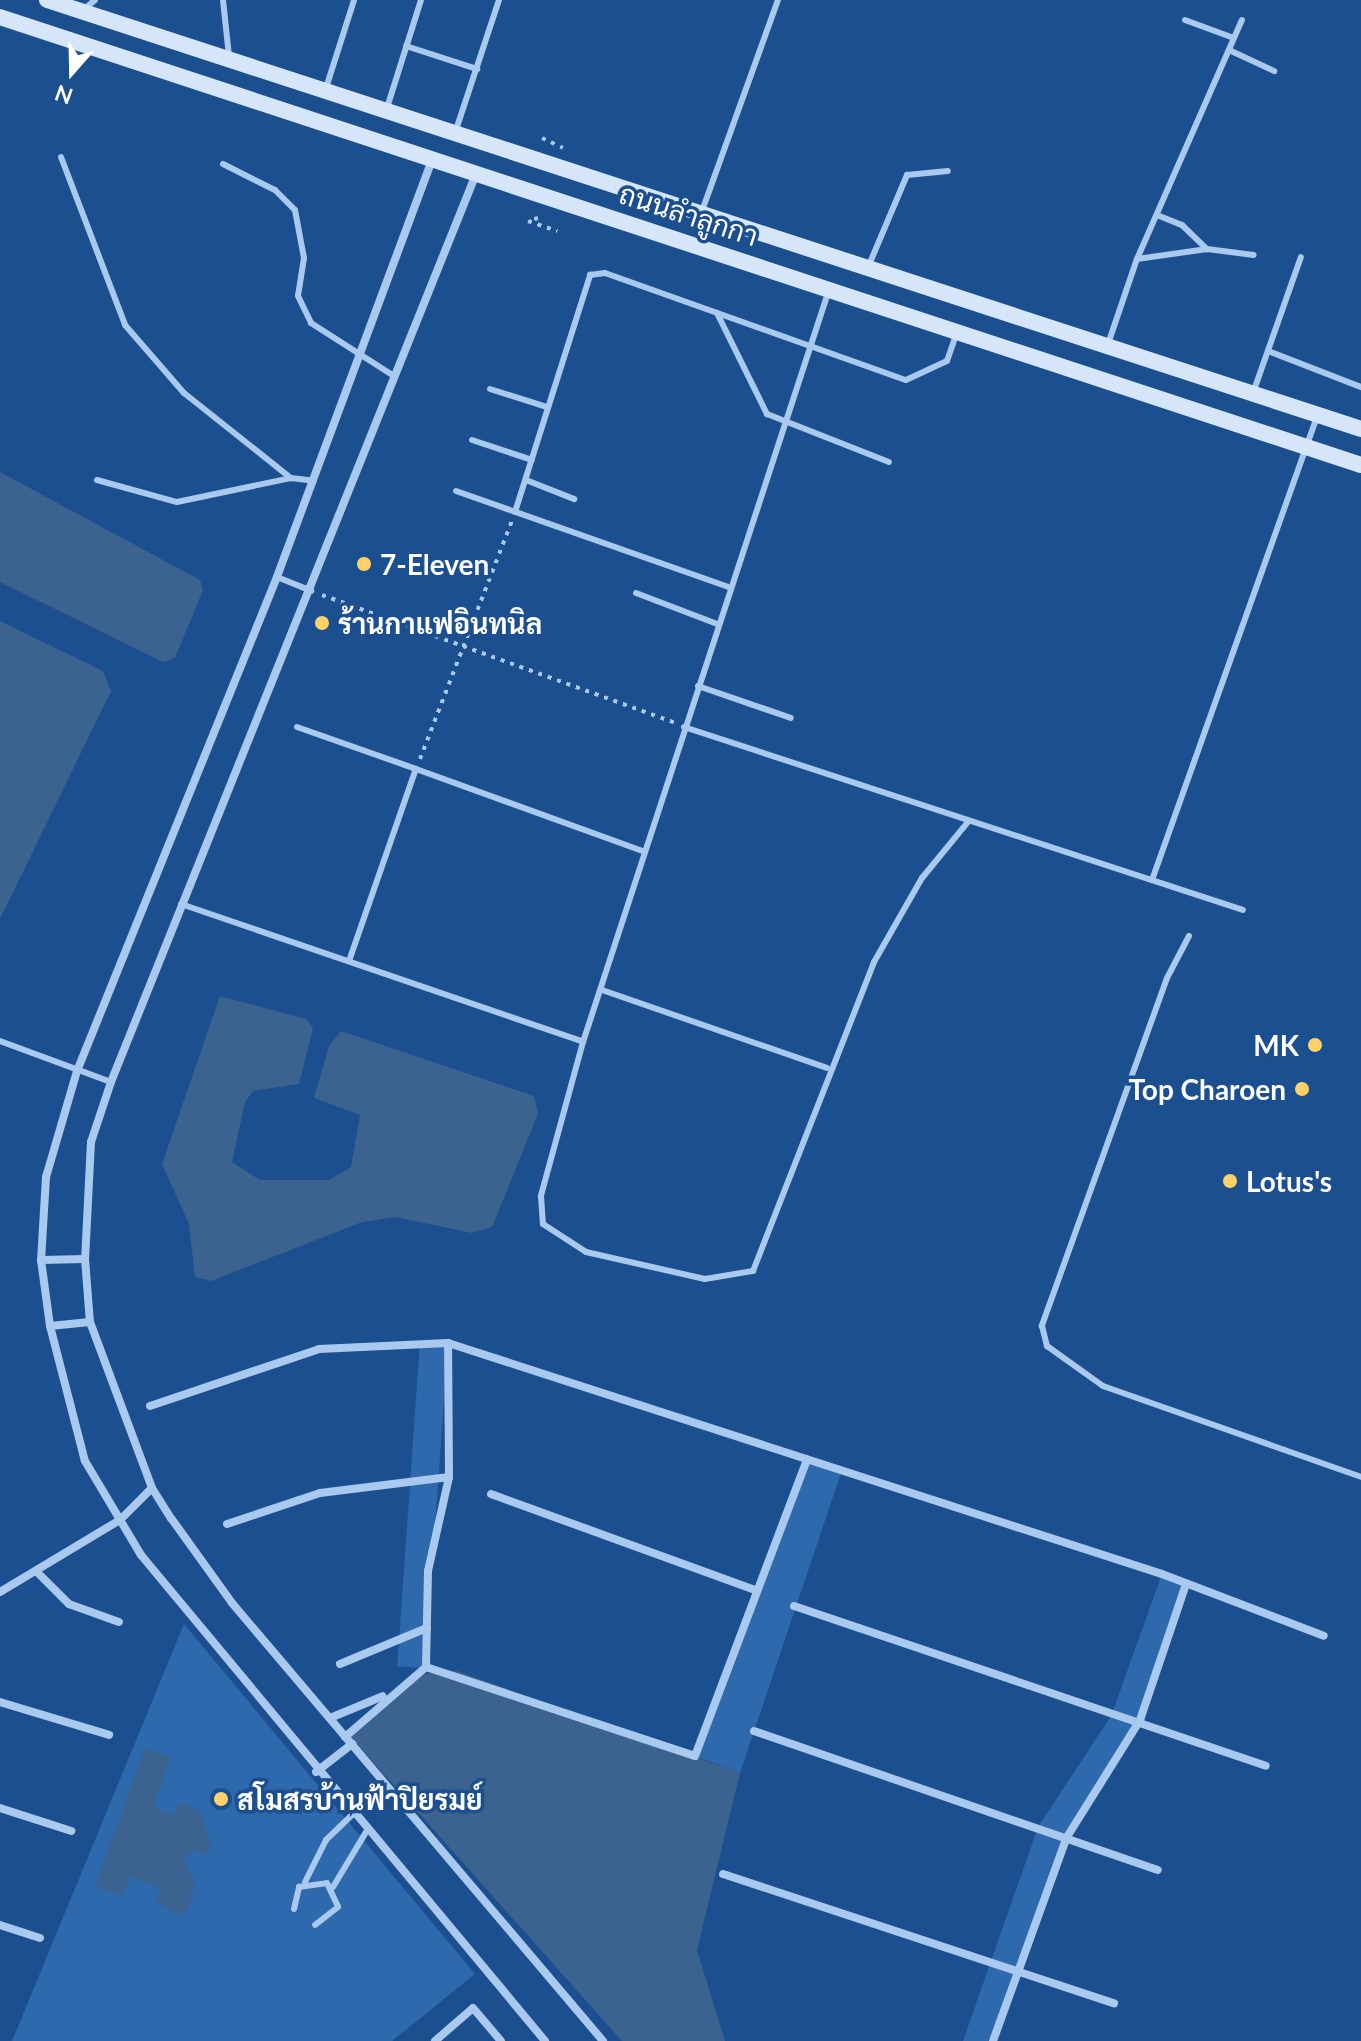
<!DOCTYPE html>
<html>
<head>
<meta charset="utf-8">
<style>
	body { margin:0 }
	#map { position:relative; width:1361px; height:2041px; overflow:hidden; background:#1b4f8f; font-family:Lato,Sarabun,sans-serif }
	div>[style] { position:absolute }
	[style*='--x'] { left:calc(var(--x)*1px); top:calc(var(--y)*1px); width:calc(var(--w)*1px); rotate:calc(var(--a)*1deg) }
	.green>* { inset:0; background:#2e69ad; transform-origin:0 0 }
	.water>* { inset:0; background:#3c6290 }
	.path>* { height:4px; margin-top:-2px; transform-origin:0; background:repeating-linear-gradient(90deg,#a9c9ee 0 4px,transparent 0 10px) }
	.service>* { height:6px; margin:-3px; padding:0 3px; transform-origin:3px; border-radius:3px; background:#a9c9ee }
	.minor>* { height:8px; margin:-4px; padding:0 4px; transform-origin:4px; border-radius:4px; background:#a9c9ee }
	.secondary>* { height:16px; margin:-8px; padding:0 8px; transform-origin:8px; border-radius:8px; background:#d6e6fa }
	.dots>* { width:22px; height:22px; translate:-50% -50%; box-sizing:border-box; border:4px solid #1b4f8f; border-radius:50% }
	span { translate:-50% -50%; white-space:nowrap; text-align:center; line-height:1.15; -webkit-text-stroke:7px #1b4f8f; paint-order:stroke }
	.street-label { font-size:28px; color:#fff }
	.poi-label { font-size:28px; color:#fff; font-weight:700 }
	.left { translate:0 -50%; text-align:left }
	.right { translate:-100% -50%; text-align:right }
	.north { position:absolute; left:32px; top:32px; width:80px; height:80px; -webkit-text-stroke:6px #1b4f8f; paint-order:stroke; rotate:200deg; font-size:22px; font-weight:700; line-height:32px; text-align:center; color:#fff }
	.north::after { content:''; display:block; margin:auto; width:28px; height:36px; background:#fff; clip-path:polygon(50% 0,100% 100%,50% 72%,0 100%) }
</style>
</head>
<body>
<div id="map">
	<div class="green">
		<i style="left:420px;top:1341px;width:28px;height:326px;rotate:4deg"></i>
		<i style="clip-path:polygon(807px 1459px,842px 1470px,740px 1773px,695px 1756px)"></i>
		<i style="clip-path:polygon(1162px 1574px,1185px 1587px,1140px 1720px,1067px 1837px,993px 2041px,963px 2041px,1038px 1827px,1111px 1716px)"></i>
		<i style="clip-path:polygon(184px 1624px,475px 1974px,392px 2041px,12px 2041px)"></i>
	</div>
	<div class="water">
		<i style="clip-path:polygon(0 472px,200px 580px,203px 590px,175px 658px,163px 662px,0 582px)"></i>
		<i style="clip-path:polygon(0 621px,103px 671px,111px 691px,0 919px)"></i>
		<i style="clip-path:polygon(220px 996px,306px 1019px,313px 1028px,299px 1084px,253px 1091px,245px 1102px,232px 1162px,260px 1180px,329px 1180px,351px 1167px,360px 1115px,314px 1098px,329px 1046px,341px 1031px,534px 1096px,538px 1114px,492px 1227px,472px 1233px,396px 1217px,362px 1222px,211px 1281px,195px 1277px,189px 1224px,162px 1164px)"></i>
		<i style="clip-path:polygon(457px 1671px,740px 1773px,697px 1950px,725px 2041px,622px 2041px,349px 1735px,424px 1674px)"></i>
		<i style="clip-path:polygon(145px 1748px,171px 1757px,153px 1807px,173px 1815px,179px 1802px,198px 1810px,210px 1841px,208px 1854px,192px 1850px,183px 1861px,195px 1884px,188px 1909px,178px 1915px,156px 1902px,161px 1889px,130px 1876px,122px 1896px,95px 1886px)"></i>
	</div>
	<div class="path">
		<i style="--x:542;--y:138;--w:23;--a:25"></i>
		<i style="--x:538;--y:218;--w:10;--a:163"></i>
		<i style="--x:528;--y:221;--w:31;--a:19"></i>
		<i style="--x:322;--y:595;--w:375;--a:19.9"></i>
		<i style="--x:420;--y:759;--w:255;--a:-68.9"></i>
	</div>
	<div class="service">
		<i style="--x:223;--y:0;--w:56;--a:83.9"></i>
		<i style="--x:84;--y:9;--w:14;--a:-39"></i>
		<i style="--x:1185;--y:20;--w:52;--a:20.2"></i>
		<i style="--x:406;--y:46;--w:75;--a:17.9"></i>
		<i style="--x:1229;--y:50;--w:50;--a:25"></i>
		<i style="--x:326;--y:88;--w:92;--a:-72.3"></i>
		<i style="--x:386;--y:111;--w:116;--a:-72.5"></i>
		<i style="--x:455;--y:133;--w:140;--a:-71.7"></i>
		<i style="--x:61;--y:157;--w:180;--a:69.1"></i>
		<i style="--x:125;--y:325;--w:90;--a:49.1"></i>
		<i style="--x:184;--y:393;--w:137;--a:38.5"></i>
		<i style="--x:223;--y:164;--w:58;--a:26.6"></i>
		<i style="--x:275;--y:190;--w:28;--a:45"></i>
		<i style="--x:295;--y:210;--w:49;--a:79.4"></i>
		<i style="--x:304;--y:258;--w:38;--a:99"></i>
		<i style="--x:298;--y:296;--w:30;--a:64"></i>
		<i style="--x:311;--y:323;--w:98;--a:32.6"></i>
		<i style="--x:702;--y:211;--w:224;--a:-70.2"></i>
		<i style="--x:1157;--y:215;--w:27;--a:22"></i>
		<i style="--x:1182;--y:225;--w:35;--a:44"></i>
		<i style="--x:1137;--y:259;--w:261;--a:-66.3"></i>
		<i style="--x:869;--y:265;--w:98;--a:-67.1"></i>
		<i style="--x:907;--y:175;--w:41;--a:-5.6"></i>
		<i style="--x:717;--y:313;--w:113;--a:63.7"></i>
		<i style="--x:767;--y:414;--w:131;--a:21.5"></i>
		<i style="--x:1108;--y:344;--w:90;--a:-71.2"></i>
		<i style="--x:1137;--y:259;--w:71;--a:-8.1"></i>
		<i style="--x:1207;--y:249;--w:47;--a:7.3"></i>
		<i style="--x:1268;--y:351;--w:100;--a:21.2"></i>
		<i style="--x:490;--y:389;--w:60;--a:17.5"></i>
		<i style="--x:1253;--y:393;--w:144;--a:-70.6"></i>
		<i style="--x:472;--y:440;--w:63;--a:18.4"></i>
		<i style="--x:97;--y:480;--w:83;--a:15.4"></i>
		<i style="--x:177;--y:502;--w:116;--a:-11.9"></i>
		<i style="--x:291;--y:478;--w:23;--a:7"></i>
		<i style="--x:526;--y:480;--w:52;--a:21.6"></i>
		<i style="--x:456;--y:491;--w:289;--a:19.4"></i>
		<i style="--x:515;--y:512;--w:249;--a:-72.4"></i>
		<i style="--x:590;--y:275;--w:15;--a:-8"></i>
		<i style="--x:605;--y:273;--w:319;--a:19.6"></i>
		<i style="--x:906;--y:380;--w:45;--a:-24.9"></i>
		<i style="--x:947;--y:361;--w:28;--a:-71"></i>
		<i style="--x:277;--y:577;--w:37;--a:22"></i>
		<i style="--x:636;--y:593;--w:87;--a:20.9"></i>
		<i style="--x:698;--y:686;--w:98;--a:19"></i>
		<i style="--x:297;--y:727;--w:126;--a:19.4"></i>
		<i style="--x:684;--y:727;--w:588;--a:18.13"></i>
		<i style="--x:1152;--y:880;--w:492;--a:-70.4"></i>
		<i style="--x:181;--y:904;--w:425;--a:18.9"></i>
		<i style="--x:583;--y:1042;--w:788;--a:-71.89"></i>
		<i style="--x:1189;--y:936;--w:47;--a:117.6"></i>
		<i style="--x:1167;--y:978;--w:370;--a:109.8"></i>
		<i style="--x:1042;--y:1326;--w:21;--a:76"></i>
		<i style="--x:1047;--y:1346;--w:69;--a:35.5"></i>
		<i style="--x:1103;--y:1386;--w:274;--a:19.4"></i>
		<i style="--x:349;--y:961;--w:203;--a:-70.8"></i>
		<i style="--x:416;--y:769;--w:241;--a:19.9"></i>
		<i style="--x:602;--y:990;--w:238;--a:19.1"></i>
		<i style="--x:0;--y:1041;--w:118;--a:20.3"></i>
		<i style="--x:583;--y:1042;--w:160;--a:105.3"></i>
		<i style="--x:541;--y:1196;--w:28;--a:86"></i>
		<i style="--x:543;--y:1224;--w:51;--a:33.1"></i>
		<i style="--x:586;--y:1252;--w:122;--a:12.8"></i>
		<i style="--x:705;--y:1279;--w:49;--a:-9.5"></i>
		<i style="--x:753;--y:1271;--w:332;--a:-68.6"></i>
		<i style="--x:874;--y:962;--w:97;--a:-60.3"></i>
		<i style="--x:922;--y:878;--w:71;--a:-50.7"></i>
		<i style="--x:305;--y:1882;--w:47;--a:-63.4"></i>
		<i style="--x:326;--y:1840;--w:36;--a:-44"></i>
		<i style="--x:333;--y:1887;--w:64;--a:-59"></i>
		<i style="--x:294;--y:1909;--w:23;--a:-77"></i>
		<i style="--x:299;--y:1887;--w:28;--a:-8"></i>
		<i style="--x:327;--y:1883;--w:26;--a:65"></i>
		<i style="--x:338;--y:1907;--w:29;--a:142"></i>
	</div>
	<div class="minor">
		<i style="--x:432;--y:160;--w:445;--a:110.4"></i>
		<i style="--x:277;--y:577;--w:533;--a:112.04"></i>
		<i style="--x:77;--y:1071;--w:110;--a:106.3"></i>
		<i style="--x:46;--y:1177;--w:83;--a:93.4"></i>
		<i style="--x:41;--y:1260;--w:67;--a:82.2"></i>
		<i style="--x:50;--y:1326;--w:139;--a:75.5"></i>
		<i style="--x:85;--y:1461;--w:109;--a:59.2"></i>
		<i style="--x:141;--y:1555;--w:632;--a:50.26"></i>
		<i style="--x:476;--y:174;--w:979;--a:111.9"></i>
		<i style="--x:111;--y:1082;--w:63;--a:108.4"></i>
		<i style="--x:91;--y:1142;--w:117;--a:92.9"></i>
		<i style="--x:85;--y:1259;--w:63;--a:85.5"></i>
		<i style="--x:90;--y:1322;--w:177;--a:69.5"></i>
		<i style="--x:152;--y:1488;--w:36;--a:58"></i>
		<i style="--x:171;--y:1518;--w:105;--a:54.3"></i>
		<i style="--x:232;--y:1603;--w:574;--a:49.73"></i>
		<i style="--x:41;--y:1260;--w:44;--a:-1.3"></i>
		<i style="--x:50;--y:1326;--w:40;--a:-5.7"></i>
		<i style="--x:150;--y:1406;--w:178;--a:-18.6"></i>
		<i style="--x:319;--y:1349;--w:129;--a:-2.7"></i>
		<i style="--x:491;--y:1494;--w:281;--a:20"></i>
		<i style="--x:227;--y:1524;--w:98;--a:-18.4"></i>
		<i style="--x:320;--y:1493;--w:130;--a:-7.1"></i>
		<i style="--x:38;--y:1573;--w:44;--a:45"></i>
		<i style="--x:69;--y:1604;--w:53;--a:19.8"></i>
		<i style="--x:0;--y:1592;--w:140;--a:-31"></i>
		<i style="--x:120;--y:1520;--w:45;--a:-45"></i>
		<i style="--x:794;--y:1606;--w:498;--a:18.7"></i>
		<i style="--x:340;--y:1664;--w:94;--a:-22.5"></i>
		<i style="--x:426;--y:1667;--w:283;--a:18.3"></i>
		<i style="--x:695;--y:1756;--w:317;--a:-69.3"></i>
		<i style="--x:0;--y:1702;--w:114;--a:16.8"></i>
		<i style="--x:330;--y:1718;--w:57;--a:-22.5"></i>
		<i style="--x:754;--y:1731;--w:427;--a:19"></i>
		<i style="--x:345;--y:1737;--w:107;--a:-40.8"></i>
		<i style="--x:426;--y:1667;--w:96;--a:-88.8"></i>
		<i style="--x:428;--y:1571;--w:96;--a:-77.4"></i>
		<i style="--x:449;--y:1477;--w:134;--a:-90.4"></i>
		<i style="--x:448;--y:1343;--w:750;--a:17.93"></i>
		<i style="--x:1162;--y:1574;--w:173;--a:20.9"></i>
		<i style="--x:316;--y:1772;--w:46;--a:-37.9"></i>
		<i style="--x:0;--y:1808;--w:75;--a:17.9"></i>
		<i style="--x:723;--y:1874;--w:412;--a:18.3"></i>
		<i style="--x:0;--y:1925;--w:42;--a:18"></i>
		<i style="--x:435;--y:2041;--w:50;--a:-41"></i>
		<i style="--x:473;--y:2008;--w:43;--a:49.7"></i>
		<i style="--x:993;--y:2041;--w:217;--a:-70.1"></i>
		<i style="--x:1067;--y:1837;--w:138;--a:-58"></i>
		<i style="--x:1140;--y:1720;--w:140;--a:-71.3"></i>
	</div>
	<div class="secondary">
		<i style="--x:47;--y:0;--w:1382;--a:18.08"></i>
		<i style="--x:0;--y:17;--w:1433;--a:18.22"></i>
	</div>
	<div class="dots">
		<i style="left:364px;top:564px;background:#ffd166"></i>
		<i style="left:322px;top:623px;background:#ffd166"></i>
		<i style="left:1315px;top:1045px;background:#ffd166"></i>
		<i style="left:1302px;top:1089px;background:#ffd166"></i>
		<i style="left:1230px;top:1181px;background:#ffd166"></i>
		<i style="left:221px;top:1799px;background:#ffd166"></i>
	</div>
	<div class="street-label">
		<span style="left:689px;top:214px;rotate:18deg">ถนนลำลูกกา</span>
	</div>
	<div class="poi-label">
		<span class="left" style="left:380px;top:564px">7-Eleven</span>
		<span class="left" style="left:338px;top:623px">ร้านกาแฟอินทนิล</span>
		<span class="right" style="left:1299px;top:1045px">MK</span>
		<span class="right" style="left:1286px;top:1089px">Top Charoen</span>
		<span class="left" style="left:1246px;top:1181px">Lotus's</span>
		<span class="left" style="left:237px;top:1799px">สโมสรบ้านฟ้าปิยรมย์</span>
	</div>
	<div class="north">N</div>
</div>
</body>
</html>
